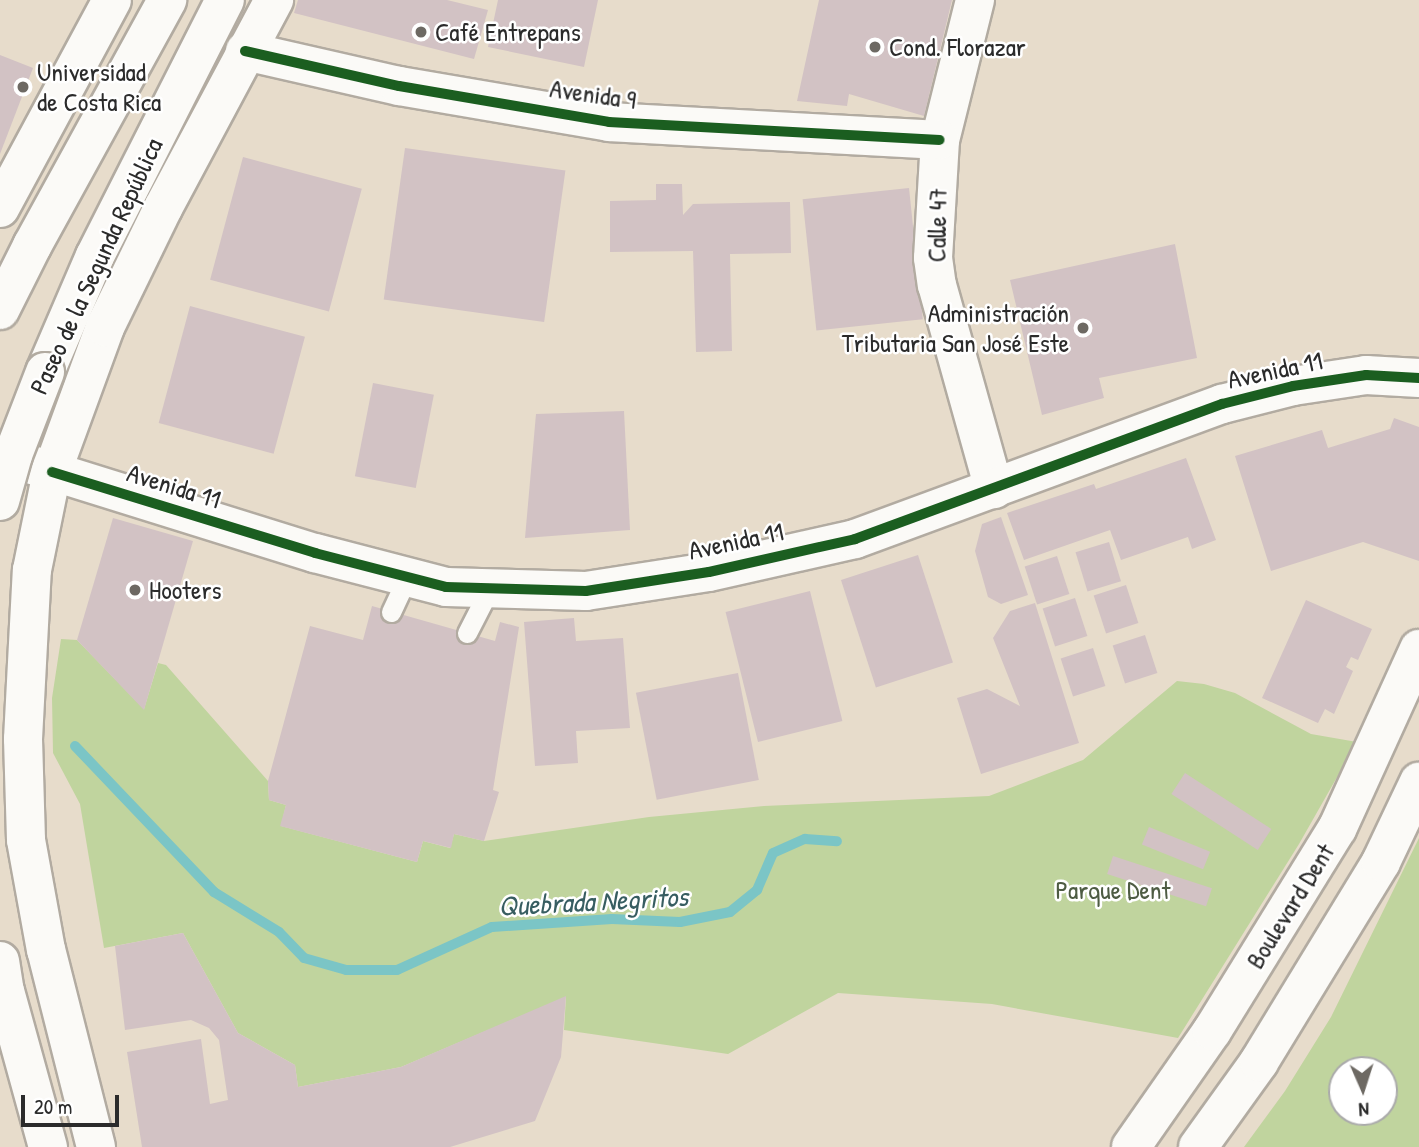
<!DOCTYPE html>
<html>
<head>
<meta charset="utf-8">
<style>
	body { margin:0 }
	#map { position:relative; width:1419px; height:1147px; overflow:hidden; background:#e7dccb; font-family:"Patrick Hand",sans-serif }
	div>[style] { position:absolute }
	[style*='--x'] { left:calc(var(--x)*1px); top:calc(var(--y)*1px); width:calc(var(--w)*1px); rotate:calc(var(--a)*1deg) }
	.green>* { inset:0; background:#c0d49e }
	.stream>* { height:10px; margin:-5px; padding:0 5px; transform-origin:5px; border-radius:5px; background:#7bc5c6 }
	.building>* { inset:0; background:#d2c2c4; transform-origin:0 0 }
	.roads { filter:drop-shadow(2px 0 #b2aba1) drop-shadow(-2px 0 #b2aba1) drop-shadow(0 2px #b2aba1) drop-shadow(0 -2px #b2aba1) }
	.service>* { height:19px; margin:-9.5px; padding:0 9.5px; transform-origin:9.5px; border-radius:9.5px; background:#fbfaf7 }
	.minor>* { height:38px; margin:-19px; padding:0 19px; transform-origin:19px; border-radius:19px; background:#fbfaf7 }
	.tertiary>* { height:38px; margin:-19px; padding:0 19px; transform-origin:19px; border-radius:19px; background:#fbfaf7 }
	.secondary>* { height:38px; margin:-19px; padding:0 19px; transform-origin:19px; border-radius:19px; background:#fbfaf7 }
	.trunk>* { height:38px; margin:-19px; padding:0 19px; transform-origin:19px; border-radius:19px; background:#fbfaf7 }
	.bridges { filter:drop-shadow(2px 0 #b2aba1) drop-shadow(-2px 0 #b2aba1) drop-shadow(0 2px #b2aba1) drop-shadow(0 -2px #b2aba1) }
	.trunk-bridge>* { height:38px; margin:-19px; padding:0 19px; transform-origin:19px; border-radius:19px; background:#fbfaf7 }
	.cycleway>* { height:10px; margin:-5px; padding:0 5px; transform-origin:5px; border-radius:5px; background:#1b5e20 }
	.dots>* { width:19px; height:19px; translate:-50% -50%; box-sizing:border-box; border:4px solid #fff; border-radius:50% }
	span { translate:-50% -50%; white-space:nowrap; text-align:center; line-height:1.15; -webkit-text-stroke:5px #fff; paint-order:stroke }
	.poi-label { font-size:26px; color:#2b2b2b }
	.left { translate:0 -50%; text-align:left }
	.right { translate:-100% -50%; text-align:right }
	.street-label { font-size:26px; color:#2b2b2b }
	.park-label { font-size:26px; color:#4e5c43 }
	.water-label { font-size:28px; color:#375d61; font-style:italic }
	.north { position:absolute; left:1328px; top:1056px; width:70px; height:70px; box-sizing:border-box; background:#fff; border:2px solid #aaa; border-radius:50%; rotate:177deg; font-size:19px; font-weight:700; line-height:28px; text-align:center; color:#2b2b2b }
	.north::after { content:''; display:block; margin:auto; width:24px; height:32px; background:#6d6963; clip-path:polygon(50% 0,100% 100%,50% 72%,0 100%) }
	.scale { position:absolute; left:21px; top:1095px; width:98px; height:32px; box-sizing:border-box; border:4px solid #2b2b2b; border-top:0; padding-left:9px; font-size:21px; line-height:24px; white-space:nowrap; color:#2b2b2b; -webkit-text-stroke:5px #fff; paint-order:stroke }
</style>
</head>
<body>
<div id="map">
	<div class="green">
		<i style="clip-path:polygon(61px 639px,77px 640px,144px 709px,158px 663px,166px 665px,268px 781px,269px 800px,286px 805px,281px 826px,417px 862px,423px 841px,450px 848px,454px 834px,484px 841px,649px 817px,764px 806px,989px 796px,1083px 760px,1177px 681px,1204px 684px,1235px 693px,1311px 734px,1357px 742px,1299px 844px,1178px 1038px,992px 1004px,838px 993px,728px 1054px,564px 1030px,566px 997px,401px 1067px,298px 1087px,295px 1065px,238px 1033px,183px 933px,104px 948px,80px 804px,53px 753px,52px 698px)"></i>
		<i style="clip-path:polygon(evenodd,1419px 838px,1419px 1147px,1244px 1147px,1285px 1091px,1331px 1017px,1419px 838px,1342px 1070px,1384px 1070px,1384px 1112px,1342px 1112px,1342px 1070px)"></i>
	</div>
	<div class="stream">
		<i style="--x:75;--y:746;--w:202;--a:46.4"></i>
		<i style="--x:214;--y:892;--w:76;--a:31.6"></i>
		<i style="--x:279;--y:932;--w:36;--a:46"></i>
		<i style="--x:304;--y:958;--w:44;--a:15.9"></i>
		<i style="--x:346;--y:970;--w:51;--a:0"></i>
		<i style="--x:397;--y:970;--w:104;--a:-24.4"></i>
		<i style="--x:492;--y:927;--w:120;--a:-3.8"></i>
		<i style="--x:612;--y:919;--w:68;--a:2.5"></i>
		<i style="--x:680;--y:922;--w:51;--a:-11.3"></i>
		<i style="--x:730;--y:912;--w:35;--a:-39"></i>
		<i style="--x:757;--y:890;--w:40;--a:-66.6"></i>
		<i style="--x:773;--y:853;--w:35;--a:-24"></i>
		<i style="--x:805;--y:839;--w:32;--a:4"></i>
	</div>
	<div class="building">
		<i style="clip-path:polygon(298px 0,447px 0,488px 10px,474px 59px,294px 13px)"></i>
		<i style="clip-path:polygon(498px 0,598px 0,584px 67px,488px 47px)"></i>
		<i style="clip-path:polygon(819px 0,952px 0,924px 116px,849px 94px,847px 106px,797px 101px)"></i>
		<i style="clip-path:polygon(0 55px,33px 68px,0 154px)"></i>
		<i style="left:405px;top:148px;width:162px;height:153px;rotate:8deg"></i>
		<i style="left:243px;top:157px;width:123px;height:127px;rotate:15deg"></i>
		<i style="clip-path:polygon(656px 184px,682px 184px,683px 215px,693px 204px,790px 202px,791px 253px,730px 254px,732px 351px,696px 352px,693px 251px,610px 252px,610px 201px,656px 200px)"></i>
		<i style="left:909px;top:188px;width:132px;height:107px;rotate:84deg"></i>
		<i style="clip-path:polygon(1175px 244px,1197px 358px,1099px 378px,1104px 398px,1042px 415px,1010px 280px)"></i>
		<i style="left:190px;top:306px;width:119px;height:121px;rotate:15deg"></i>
		<i style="left:373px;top:383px;width:62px;height:95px;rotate:11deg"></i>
		<i style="clip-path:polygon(624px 411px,630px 530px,525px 538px,536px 414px)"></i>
		<i style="clip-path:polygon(1394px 418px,1419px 427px,1419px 561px,1363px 542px,1271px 571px,1235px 456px,1322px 430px,1328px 448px,1390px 429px)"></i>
		<i style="clip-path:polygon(1186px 458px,1216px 540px,1192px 549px,1188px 537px,1121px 560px,1110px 530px,1024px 560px,1007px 513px,1094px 484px,1096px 489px)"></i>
		<i style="clip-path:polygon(1001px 517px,1028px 595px,1001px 604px,988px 597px,975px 551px,982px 524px)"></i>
		<i style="clip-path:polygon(113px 518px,193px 541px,144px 710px,77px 640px)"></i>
		<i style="left:1109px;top:542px;width:41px;height:35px;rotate:73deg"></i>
		<i style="left:918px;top:555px;width:113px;height:81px;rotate:72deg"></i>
		<i style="left:1057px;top:556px;width:40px;height:34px;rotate:72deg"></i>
		<i style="left:1126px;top:585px;width:40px;height:34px;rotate:72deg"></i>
		<i style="left:810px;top:591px;width:134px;height:87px;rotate:76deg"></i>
		<i style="left:1075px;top:598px;width:40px;height:34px;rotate:72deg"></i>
		<i style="clip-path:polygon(1306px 600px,1372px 629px,1358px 660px,1351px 657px,1346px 667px,1353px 671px,1334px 714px,1325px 709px,1318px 723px,1262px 698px)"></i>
		<i style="clip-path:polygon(1035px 603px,1079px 743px,981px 774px,957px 698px,987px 689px,1020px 706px,993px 638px,1010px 611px)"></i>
		<i style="clip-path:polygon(372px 606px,495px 641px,500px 622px,519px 627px,493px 790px,499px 792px,484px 841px,454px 834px,451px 848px,423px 841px,417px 862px,280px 826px,286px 805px,269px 800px,268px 781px,310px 626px,363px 640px)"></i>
		<i style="clip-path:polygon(574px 618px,576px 641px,623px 638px,630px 728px,576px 731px,578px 763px,535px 766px,524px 622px)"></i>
		<i style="left:1145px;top:635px;width:40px;height:34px;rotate:72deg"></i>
		<i style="left:1093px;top:648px;width:40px;height:34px;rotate:72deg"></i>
		<i style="left:738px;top:673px;width:109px;height:104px;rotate:79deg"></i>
		<i style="left:1185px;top:773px;width:103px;height:25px;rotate:33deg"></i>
		<i style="left:1149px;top:827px;width:66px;height:19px;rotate:22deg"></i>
		<i style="left:1113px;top:856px;width:104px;height:19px;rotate:18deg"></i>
		<i style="clip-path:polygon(183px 933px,238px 1033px,295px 1065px,298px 1087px,401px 1067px,566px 996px,561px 1057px,535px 1121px,450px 1147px,142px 1147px,127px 1052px,201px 1039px,210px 1104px,228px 1100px,219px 1040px,209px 1028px,191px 1020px,125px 1030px,115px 946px)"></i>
	</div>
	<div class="roads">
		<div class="service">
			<i style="--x:391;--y:612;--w:38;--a:-65"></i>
			<i style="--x:467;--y:633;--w:51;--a:-62.9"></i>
		</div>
		<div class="minor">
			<i style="--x:975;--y:0;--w:144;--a:104"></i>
			<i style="--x:940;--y:140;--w:118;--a:93.4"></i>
			<i style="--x:933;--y:258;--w:27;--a:82"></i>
			<i style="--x:937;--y:285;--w:212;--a:74.4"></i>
			<i style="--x:245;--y:51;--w:158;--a:12.8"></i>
			<i style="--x:399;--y:86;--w:213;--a:9.7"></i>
			<i style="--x:609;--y:122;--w:331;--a:3.1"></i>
		</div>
		<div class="tertiary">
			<i style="--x:0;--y:455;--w:330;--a:17.3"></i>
			<i style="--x:315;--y:553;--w:135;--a:14.5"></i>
			<i style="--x:446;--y:587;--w:140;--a:1.6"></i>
			<i style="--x:586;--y:591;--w:124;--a:-8.8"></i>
			<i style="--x:709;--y:572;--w:150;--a:-12.7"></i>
			<i style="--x:855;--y:539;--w:391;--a:-20.2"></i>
			<i style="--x:1222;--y:404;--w:73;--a:-14.2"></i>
			<i style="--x:1293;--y:386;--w:74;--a:-8.6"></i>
			<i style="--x:1366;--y:375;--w:53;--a:3.2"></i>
			<i style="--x:1131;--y:1147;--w:141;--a:-55.1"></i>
			<i style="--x:1212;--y:1031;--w:238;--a:-58.3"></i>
			<i style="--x:1337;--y:829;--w:198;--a:-65.5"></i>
			<i style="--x:1198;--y:1147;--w:105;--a:-54.3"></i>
			<i style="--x:1259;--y:1062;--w:234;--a:-58.6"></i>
			<i style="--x:1381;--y:862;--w:89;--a:-64.6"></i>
		</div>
		<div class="secondary">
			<i style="--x:96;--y:1147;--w:203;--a:-104.2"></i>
			<i style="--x:46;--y:950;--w:112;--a:-100.3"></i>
			<i style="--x:26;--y:840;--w:101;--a:-91.7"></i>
			<i style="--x:23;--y:739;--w:169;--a:-87"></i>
			<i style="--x:32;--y:570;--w:100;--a:-78.5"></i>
			<i style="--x:52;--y:472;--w:154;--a:-69.9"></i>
			<i style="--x:105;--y:327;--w:132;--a:-64"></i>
			<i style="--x:163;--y:208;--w:236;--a:-61.9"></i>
		</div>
		<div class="trunk">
			<i style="--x:0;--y:208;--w:236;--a:-61.7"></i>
			<i style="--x:0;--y:310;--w:72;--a:-63.4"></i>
			<i style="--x:32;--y:246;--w:281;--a:-61.2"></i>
			<i style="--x:45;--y:372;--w:126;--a:-66.7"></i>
			<i style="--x:95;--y:256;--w:287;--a:-63.1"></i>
			<i style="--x:0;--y:961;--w:30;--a:81"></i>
			<i style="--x:5;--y:991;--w:162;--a:74.6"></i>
		</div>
	</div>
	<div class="bridges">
		<div class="trunk-bridge">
			<i style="--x:0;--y:501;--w:48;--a:-74.2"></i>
			<i style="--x:13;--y:455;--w:89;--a:-68.9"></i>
		</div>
	</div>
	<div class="cycleway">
		<i style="--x:245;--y:51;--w:158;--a:12.8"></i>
		<i style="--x:399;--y:86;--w:213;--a:9.7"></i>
		<i style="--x:609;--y:122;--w:331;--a:3.1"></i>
		<i style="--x:52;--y:472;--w:275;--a:17.1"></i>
		<i style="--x:315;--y:553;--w:135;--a:14.5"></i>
		<i style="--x:446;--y:587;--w:140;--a:1.6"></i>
		<i style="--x:586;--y:591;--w:124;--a:-8.8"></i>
		<i style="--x:709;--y:572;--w:150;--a:-12.7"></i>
		<i style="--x:855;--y:539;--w:391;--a:-20.2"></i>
		<i style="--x:1222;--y:404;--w:73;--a:-14.2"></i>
		<i style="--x:1293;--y:386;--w:74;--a:-8.6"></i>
		<i style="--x:1366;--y:375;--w:53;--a:3.2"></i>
	</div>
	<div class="dots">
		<i style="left:421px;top:32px;background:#6d6963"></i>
		<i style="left:875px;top:47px;background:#6d6963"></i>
		<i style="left:23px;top:87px;background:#6d6963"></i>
		<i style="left:1083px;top:328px;background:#6d6963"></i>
		<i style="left:135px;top:590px;background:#6d6963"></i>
	</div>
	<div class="poi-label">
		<span class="left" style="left:435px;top:32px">Café Entrepans</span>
		<span class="left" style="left:889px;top:47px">Cond. Florazar</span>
		<span class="left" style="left:37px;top:87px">Universidad<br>de Costa Rica</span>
		<span class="right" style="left:1069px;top:328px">Administración<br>Tributaria San José Este</span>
		<span class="left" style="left:149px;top:590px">Hooters</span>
	</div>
	<div class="street-label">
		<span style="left:593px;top:94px;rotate:8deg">Avenida 9</span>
		<span style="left:937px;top:225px;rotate:-89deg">Calle 47</span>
		<span style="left:96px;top:266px;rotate:-65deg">Paseo de la Segunda República</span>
		<span style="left:1275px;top:370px;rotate:-12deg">Avenida 11</span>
		<span style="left:174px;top:486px;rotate:17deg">Avenida 11</span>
		<span style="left:736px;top:541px;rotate:-12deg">Avenida 11</span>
		<span style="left:1290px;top:906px;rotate:-58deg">Boulevard Dent</span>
	</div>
	<div class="park-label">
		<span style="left:1113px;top:890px">Parque Dent</span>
	</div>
	<div class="water-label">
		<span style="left:593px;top:901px;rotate:-3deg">Quebrada Negritos</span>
	</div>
	<div class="north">N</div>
	<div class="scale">20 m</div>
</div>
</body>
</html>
